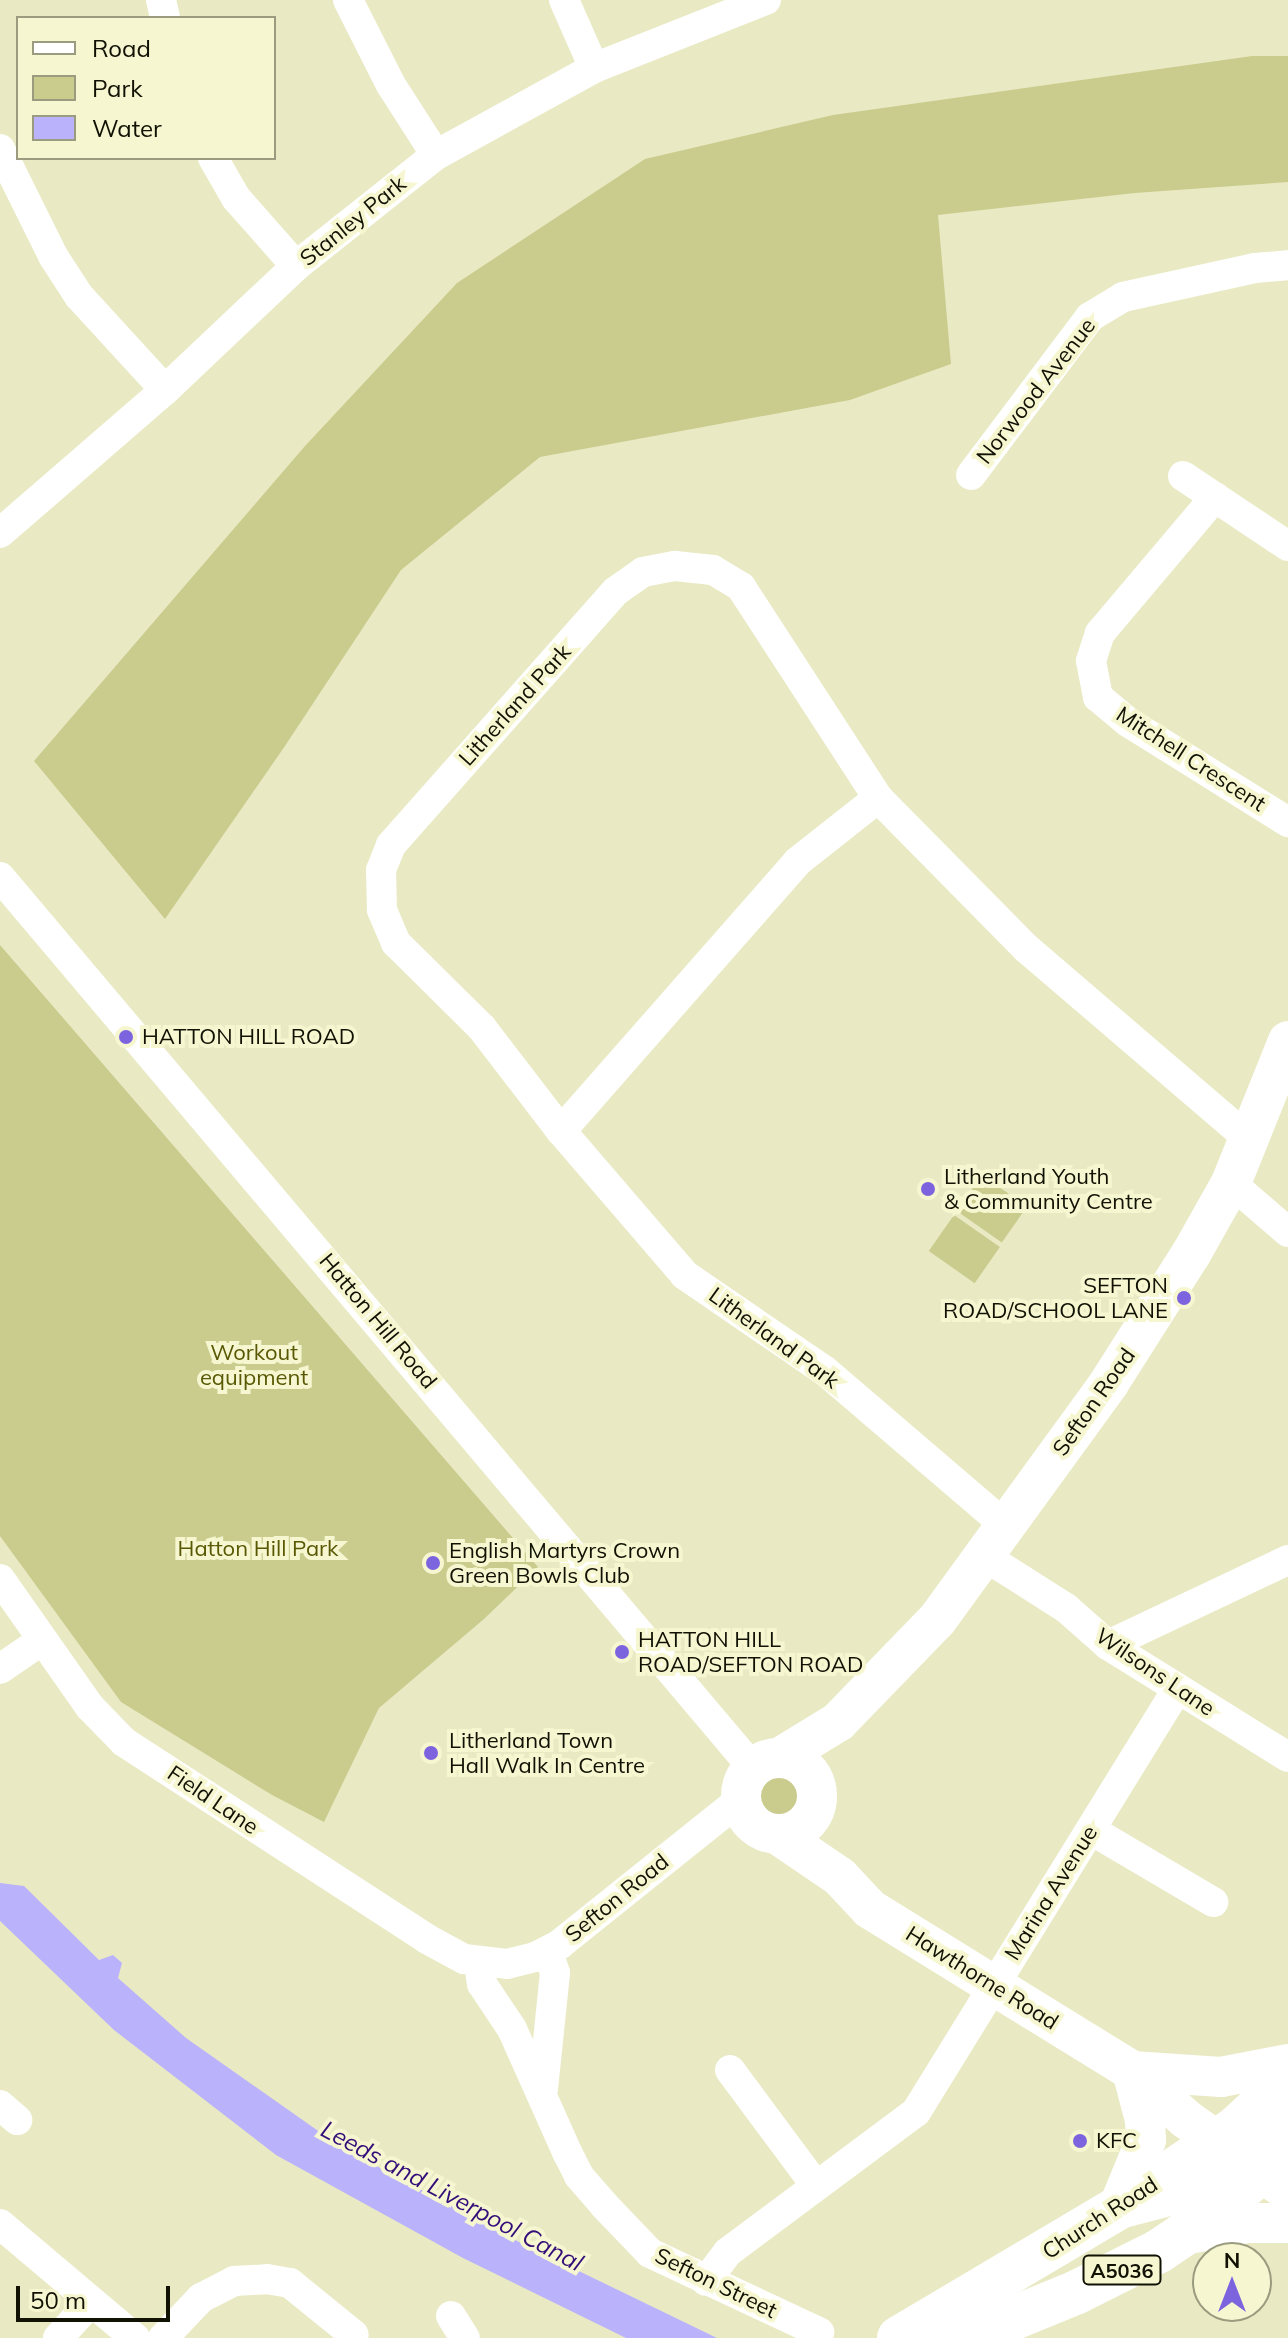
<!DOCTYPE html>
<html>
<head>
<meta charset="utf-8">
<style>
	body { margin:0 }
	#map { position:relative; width:1288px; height:2338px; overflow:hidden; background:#e9eac4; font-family:Mulish,sans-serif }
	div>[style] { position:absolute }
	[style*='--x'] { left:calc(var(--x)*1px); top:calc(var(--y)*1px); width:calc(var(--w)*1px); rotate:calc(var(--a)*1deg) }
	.green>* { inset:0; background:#cacc8e; transform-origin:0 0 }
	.round { border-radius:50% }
	.water>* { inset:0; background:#bab2fb }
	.minor>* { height:30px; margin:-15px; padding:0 15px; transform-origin:15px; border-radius:15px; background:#fff }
	.major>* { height:40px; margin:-20px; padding:0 20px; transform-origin:20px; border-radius:20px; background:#fff }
	.major>.ring { margin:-20px; padding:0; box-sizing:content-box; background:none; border:40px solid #fff; border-radius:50% }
	.highway>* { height:44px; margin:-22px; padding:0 22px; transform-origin:22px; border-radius:22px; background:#fff }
	.dots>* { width:22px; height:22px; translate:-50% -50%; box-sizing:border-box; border:4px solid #f6f7d1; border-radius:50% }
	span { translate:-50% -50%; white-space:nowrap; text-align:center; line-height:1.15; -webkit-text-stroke:8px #f6f7d1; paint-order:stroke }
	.shield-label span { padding:2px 6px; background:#f6f7d1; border:2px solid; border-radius:6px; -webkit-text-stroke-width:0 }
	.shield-label { font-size:20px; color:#111104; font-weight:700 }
	.street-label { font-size:22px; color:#111104 }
	.poi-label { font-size:22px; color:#111104 }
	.left { translate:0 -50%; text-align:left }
	.right { translate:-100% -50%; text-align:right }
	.park-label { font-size:22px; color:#595804 }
	.water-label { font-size:24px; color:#330e78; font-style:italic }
	.legend { position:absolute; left:16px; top:16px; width:260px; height:144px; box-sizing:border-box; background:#f6f7d1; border:2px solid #9a9b7f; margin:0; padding:10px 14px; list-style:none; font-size:24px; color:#111104 }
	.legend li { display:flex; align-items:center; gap:16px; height:40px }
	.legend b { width:40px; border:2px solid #9a9b7f }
	.north { position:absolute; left:1192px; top:2242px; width:80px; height:80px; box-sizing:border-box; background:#f6f7d1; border:2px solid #9a9b7f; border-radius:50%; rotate:0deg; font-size:22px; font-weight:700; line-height:32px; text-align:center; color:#111104 }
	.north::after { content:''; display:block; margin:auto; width:28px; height:36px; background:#7d64df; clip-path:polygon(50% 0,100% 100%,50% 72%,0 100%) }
	.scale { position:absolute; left:16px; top:2286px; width:154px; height:36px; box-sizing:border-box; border:4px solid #111104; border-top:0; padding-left:10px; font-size:24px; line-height:28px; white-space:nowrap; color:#111104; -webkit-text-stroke:6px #f6f7d1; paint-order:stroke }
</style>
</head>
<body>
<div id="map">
	<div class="green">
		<i style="clip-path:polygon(1252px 56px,1288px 56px,1288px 182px,1135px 193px,938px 215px,951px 364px,850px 400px,540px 457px,401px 570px,285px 746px,165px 919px,34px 761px,305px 446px,457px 283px,645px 159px,833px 115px)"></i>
		<i style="clip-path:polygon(0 945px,538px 1567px,484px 1619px,379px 1708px,324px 1822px,272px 1795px,121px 1702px,0 1536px)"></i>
		<i style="left:982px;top:1175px;width:55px;height:44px;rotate:35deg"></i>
		<i style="left:954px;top:1215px;width:56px;height:44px;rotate:35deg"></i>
		<i class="round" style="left:753px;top:1770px;width:52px;height:52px"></i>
	</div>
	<div class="water">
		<i style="clip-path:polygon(0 1883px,24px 1886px,99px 1960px,113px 1955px,122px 1963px,118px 1978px,186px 2038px,341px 2147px,519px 2242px,717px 2338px,626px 2338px,463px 2258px,276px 2155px,114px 2030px,0 1921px)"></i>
	</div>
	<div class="minor">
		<i style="--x:161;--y:0;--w:18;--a:77"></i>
		<i style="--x:348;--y:0;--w:95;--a:63.2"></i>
		<i style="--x:391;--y:85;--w:83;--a:57.3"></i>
		<i style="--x:564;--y:0;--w:74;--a:66.2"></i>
		<i style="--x:0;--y:149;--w:119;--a:63.6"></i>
		<i style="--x:53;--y:256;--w:48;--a:57"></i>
		<i style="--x:79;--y:296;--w:127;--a:47.5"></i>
		<i style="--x:213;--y:158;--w:46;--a:60.1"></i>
		<i style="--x:236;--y:198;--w:91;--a:48.6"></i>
		<i style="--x:971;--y:475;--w:198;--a:-53"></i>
		<i style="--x:1090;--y:317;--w:39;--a:-31"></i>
		<i style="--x:1123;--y:297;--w:135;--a:-12.4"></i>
		<i style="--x:1255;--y:268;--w:33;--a:-5"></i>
		<i style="--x:1183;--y:476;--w:126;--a:33.7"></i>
		<i style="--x:1215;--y:497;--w:178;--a:130.2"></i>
		<i style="--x:1100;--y:633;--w:29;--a:108"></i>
		<i style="--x:1091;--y:661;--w:37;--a:79"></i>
		<i style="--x:1098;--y:697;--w:39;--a:40"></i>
		<i style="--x:1128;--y:722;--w:189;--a:32"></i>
		<i style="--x:0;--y:533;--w:218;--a:-40.9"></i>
		<i style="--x:165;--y:390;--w:180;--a:-43.4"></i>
		<i style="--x:296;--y:266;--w:179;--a:-38.4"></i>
		<i style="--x:436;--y:155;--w:180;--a:-28.8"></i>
		<i style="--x:594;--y:68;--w:185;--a:-21.6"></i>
		<i style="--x:0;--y:877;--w:1167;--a:49.8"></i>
		<i style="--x:561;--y:1131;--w:358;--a:-48.7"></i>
		<i style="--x:797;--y:862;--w:103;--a:-38.3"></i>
		<i style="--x:1231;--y:1183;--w:75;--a:40.7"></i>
		<i style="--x:1006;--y:1526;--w:238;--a:-139.4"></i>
		<i style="--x:825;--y:1371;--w:170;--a:-145.6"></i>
		<i style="--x:685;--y:1275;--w:190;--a:-130.7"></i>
		<i style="--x:561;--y:1131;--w:130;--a:-127.5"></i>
		<i style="--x:482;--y:1028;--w:121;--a:-135.3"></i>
		<i style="--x:396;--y:943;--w:36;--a:-113"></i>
		<i style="--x:382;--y:910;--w:40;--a:-91.4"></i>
		<i style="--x:381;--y:870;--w:27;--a:-68"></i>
		<i style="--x:391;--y:845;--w:339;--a:-48.5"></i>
		<i style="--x:616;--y:591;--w:33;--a:-35"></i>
		<i style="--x:643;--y:572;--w:33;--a:-11"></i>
		<i style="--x:675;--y:566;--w:38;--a:6"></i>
		<i style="--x:713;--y:570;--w:33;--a:31"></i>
		<i style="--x:741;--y:587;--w:252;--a:57"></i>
		<i style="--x:878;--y:798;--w:211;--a:45.4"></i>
		<i style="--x:1026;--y:948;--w:296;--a:40.6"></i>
		<i style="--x:984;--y:1556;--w:97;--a:32.4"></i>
		<i style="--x:1066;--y:1608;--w:56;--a:41.4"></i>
		<i style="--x:1108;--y:1645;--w:212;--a:31.9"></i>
		<i style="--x:0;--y:1579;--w:156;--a:54.9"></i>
		<i style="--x:90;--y:1707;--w:49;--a:45.8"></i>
		<i style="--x:124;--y:1742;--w:361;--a:33"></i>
		<i style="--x:427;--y:1939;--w:42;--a:28.4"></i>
		<i style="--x:464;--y:1959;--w:43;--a:6.6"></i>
		<i style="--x:507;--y:1964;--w:29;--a:-14"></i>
		<i style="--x:535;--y:1957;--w:28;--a:-27"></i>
		<i style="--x:560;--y:1944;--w:232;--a:-38.7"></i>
		<i style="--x:1108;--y:1645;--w:199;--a:-25.3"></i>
		<i style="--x:0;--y:1669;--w:51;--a:-34.6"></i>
		<i style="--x:1091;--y:1830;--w:142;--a:30.5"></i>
		<i style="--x:479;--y:1963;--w:21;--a:82"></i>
		<i style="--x:482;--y:1984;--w:54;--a:56.3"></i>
		<i style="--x:512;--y:2029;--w:137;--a:65.9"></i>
		<i style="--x:568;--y:2154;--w:25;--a:63"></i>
		<i style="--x:579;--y:2176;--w:38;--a:49"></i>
		<i style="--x:604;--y:2205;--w:66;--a:46.2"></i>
		<i style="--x:650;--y:2253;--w:187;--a:25.1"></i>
		<i style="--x:730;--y:2070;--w:144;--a:53.4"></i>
		<i style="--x:543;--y:2089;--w:117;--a:-84.1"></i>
		<i style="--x:555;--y:1973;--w:23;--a:-108"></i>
		<i style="--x:0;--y:2105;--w:23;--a:41"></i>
		<i style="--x:0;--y:2224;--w:177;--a:40.2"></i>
		<i style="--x:706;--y:2281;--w:36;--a:-53"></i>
		<i style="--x:728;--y:2252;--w:234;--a:-36.7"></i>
		<i style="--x:916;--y:2112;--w:498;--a:-58.3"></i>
		<i style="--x:451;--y:2316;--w:26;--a:58"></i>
		<i style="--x:58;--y:2338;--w:49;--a:-47.5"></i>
		<i style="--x:163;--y:2338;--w:55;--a:-46.5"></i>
		<i style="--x:201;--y:2298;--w:37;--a:-27"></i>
		<i style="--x:234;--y:2281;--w:33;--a:-3"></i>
		<i style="--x:267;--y:2279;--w:23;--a:10"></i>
		<i style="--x:290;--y:2283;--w:82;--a:39.1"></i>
	</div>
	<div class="major">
		<i class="ring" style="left:741px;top:1758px;width:36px;height:36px"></i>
		<i style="--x:779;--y:1758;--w:69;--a:-31.4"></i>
		<i style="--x:838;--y:1722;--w:142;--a:-45.9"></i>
		<i style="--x:937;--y:1620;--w:293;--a:-54"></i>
		<i style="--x:1109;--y:1383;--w:153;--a:-57.6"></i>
		<i style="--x:1191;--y:1254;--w:81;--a:-60.6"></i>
		<i style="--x:1231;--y:1183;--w:153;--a:-68.1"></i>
		<i style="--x:777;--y:1834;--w:76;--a:34.3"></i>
		<i style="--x:840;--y:1877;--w:44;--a:46.8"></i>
		<i style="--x:870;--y:1909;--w:308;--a:31.7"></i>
		<i style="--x:1132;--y:2071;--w:72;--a:41.6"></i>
		<i style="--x:1186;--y:2119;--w:125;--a:35.2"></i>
		<i style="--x:1132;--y:2071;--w:89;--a:3.9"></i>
		<i style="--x:1221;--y:2077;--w:68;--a:-11"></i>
		<i style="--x:1228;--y:2142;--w:13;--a:4"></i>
		<i style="--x:1241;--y:2143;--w:23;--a:-15"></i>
		<i style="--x:1263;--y:2137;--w:33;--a:-41"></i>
		<i style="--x:1126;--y:2207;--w:65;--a:-14.3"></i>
		<i style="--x:1189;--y:2191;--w:61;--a:-31.6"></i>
		<i style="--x:1241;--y:2159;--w:25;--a:-18"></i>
		<i style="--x:1118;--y:2208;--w:74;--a:-67.6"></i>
		<i style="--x:1146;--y:2140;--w:20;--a:-93"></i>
		<i style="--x:1145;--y:2120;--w:51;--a:-104.9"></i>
		<i style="--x:1183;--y:2235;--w:65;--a:-10.6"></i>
		<i style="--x:1247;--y:2223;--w:41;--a:0"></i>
	</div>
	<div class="highway">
		<i style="--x:899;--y:2338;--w:255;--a:-30.7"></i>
		<i style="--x:1118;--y:2208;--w:143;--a:-34.1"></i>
		<i style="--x:1236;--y:2128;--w:71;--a:-42.7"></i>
		<i style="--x:965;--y:2338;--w:121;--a:-22.3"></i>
		<i style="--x:1077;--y:2292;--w:92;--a:-26.6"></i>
		<i style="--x:1159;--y:2251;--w:59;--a:-34"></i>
		<i style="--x:1208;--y:2218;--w:106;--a:-41.2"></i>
	</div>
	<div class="dots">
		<i style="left:126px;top:1037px;background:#7d64df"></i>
		<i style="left:928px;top:1189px;background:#7d64df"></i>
		<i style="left:1184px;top:1298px;background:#7d64df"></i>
		<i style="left:433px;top:1563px;background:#7d64df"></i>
		<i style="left:622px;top:1652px;background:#7d64df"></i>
		<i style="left:431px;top:1753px;background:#7d64df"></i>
		<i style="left:1080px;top:2141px;background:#7d64df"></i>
	</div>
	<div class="shield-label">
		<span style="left:1122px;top:2270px">A5036</span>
	</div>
	<div class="street-label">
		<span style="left:353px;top:221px;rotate:-39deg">Stanley Park</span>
		<span style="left:1036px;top:391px;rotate:-52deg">Norwood Avenue</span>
		<span style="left:515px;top:705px;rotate:-48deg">Litherland Park</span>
		<span style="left:1191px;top:759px;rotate:33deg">Mitchell Crescent</span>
		<span style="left:378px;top:1321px;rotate:50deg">Hatton Hill Road</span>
		<span style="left:774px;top:1338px;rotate:36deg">Litherland Park</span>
		<span style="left:1094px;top:1402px;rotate:-55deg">Sefton Road</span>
		<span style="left:1155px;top:1672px;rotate:34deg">Wilsons Lane</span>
		<span style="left:213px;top:1800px;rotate:34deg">Field Lane</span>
		<span style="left:1051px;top:1893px;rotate:-58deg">Marina Avenue</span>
		<span style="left:617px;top:1898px;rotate:-39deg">Sefton Road</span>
		<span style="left:982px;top:1978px;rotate:32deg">Hawthorne Road</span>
		<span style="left:1100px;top:2218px;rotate:-33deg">Church Road</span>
		<span style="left:716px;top:2283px;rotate:26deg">Sefton Street</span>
	</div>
	<div class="poi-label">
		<span class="left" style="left:142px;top:1037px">HATTON HILL ROAD</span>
		<span class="left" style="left:944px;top:1189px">Litherland Youth<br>&amp; Community Centre</span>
		<span class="right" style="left:1168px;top:1298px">SEFTON<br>ROAD/SCHOOL LANE</span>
		<span class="left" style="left:449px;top:1563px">English Martyrs Crown<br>Green Bowls Club</span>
		<span class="left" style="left:638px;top:1652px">HATTON HILL<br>ROAD/SEFTON ROAD</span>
		<span class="left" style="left:449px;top:1753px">Litherland Town<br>Hall Walk In Centre</span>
		<span class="left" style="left:1096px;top:2141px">KFC</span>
	</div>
	<div class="park-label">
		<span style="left:254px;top:1365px">Workout<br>equipment</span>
		<span style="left:258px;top:1549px">Hatton Hill Park</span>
	</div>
	<div class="water-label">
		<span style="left:452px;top:2196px;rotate:28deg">Leeds and Liverpool Canal</span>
	</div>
	<ul class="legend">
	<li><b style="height:10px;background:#fff"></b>Road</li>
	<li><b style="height:22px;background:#cacc8e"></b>Park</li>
	<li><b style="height:22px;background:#bab2fb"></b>Water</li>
	</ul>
	<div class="north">N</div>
	<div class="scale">50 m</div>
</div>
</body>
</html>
